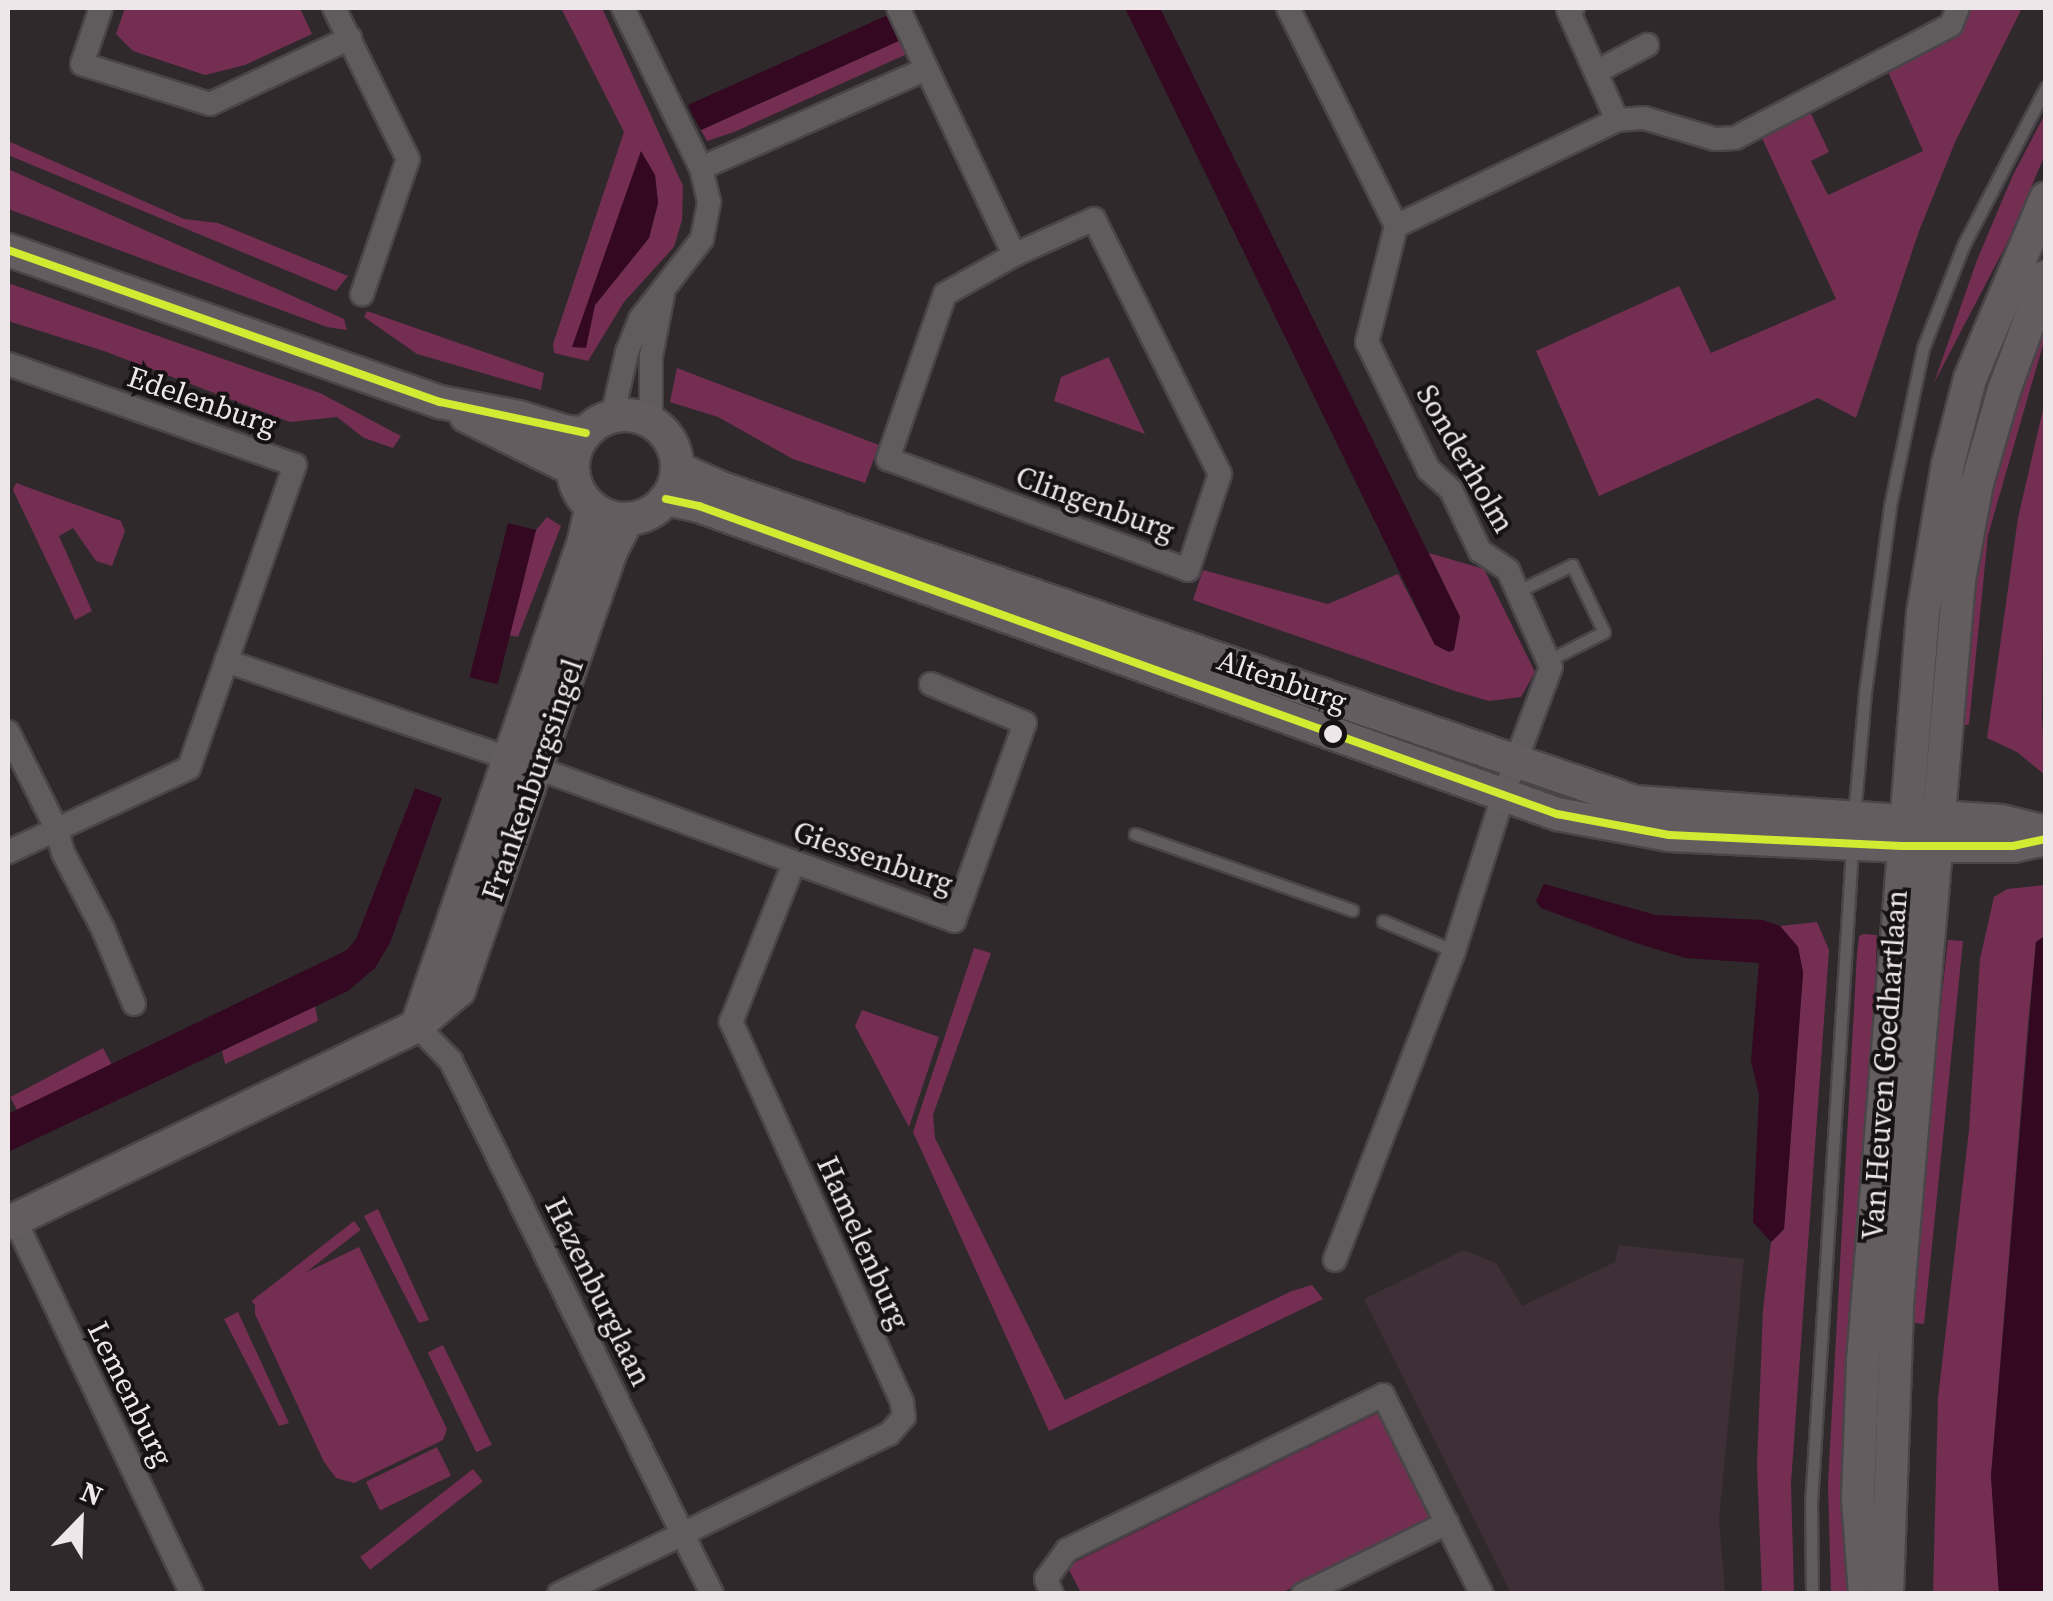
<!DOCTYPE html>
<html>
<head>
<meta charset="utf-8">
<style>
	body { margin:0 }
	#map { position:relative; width:2053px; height:1601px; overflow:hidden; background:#2f292c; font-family:"Source Serif 4",serif }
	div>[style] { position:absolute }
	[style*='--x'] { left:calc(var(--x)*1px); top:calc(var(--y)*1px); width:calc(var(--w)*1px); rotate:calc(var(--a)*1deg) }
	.built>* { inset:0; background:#3e3036 }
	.green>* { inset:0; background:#742e52; transform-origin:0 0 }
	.water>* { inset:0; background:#330820; transform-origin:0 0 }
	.roads { filter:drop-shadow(2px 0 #4a4548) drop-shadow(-2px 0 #4a4548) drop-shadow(0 2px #4a4548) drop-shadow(0 -2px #4a4548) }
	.lane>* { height:11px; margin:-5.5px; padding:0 5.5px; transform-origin:5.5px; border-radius:5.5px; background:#605b5d }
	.street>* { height:22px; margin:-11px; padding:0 11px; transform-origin:11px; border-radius:11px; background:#605b5d }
	.secondary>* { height:32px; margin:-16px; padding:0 16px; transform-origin:16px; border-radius:16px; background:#645d60 }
	.secondary>.ring { margin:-16px; padding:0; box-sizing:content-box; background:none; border:32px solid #645d60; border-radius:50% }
	.bus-1>* { height:8px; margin:-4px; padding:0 4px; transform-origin:4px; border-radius:4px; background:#d1ea32 }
	.dots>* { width:28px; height:28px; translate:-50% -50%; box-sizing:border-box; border:5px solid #161213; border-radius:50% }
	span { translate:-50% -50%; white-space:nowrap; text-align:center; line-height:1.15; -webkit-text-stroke:8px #161213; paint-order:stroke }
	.street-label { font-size:30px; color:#eee7ea }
	.frame { position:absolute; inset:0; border:10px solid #eee7ea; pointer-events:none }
	.north { position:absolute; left:30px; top:1471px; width:100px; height:100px; -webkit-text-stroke:8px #161213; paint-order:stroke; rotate:23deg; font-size:28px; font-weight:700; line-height:40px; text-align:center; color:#eee7ea }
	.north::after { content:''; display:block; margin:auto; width:35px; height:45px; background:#eee7ea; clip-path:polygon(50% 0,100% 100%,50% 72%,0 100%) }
</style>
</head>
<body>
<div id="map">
	<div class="built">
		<i style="clip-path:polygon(1619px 1245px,1744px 1259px,1719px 1519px,1725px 1593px,1511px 1593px,1364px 1299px,1464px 1250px,1496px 1263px,1522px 1306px,1615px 1262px)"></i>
	</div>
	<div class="green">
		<i style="clip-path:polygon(125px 8px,300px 8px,312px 34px,245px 65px,205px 75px,133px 51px,116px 34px)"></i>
		<i style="clip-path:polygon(evenodd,561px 8px,602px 8px,683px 186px,682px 220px,674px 247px,624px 302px,588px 361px,554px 353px,553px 344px,624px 132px,561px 8px,655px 175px,658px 203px,649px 238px,595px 305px,655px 175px)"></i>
		<i style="clip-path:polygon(1971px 8px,2022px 8px,1956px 140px,1919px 231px,1856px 418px,1818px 398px,1599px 496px,1536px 351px,1679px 286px,1711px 353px,1836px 299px,1756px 125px,1805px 101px,1829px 152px,1811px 161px,1828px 195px,1923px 151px,1885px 65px,1962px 31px)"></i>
		<i style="clip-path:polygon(903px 39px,907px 54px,734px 132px,707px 141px,701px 130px)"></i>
		<i style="clip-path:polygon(2045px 114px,2045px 155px,2006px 245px,1934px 383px,1977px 260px,2013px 175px)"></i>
		<i style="clip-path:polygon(8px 141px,184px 219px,218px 223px,348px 276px,336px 291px,8px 155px)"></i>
		<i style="clip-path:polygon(8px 169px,344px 319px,347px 330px,327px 327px,8px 209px)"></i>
		<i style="clip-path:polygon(8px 283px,320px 393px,401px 436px,393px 448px,364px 438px,337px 417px,290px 422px,104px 351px,8px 321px)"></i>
		<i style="clip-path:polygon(2045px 299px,2045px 338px,1988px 535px,1969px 724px,1955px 729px,1978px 521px)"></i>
		<i style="clip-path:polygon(367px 311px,544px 373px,541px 390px,417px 354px,364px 317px)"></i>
		<i style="clip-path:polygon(1109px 357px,1109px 358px,1145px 434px,1054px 401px,1061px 377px)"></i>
		<i style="clip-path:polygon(677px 368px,879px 445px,865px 483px,793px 459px,718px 417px,670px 402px)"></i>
		<i style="clip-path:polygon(2045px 401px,2042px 718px,2045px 775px,2017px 752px,1987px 738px,2018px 518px)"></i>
		<i style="clip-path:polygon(16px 483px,121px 521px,125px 531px,112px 566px,96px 561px,73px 528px,59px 536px,92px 611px,75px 620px,13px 490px)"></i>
		<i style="clip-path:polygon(547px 517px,561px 526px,518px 637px,501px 633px,536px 530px)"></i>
		<i style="clip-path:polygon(1429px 553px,1484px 569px,1535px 672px,1521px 697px,1489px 701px,1455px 691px,1193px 600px,1203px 570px,1328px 604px,1398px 574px,1435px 645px,1460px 617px)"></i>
		<i style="clip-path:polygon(2045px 885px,2045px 936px,2036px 942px,2028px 1024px,1991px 1476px,1999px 1593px,1933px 1594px,1938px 1398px,1969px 1130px,1980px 959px,1994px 897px,2007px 889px)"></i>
		<i style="clip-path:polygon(1817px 922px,1829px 950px,1791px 1483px,1794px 1593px,1762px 1594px,1757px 1464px,1763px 1310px,1771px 1242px,1784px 1229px,1803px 973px,1798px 947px,1780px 926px)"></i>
		<i style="clip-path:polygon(1864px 934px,1877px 935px,1856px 1593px,1831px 1594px,1828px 1484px,1857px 954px,1859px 936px)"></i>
		<i style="clip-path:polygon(1948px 940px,1963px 941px,1924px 1324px,1906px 1322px)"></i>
		<i style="clip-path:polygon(974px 948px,991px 953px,933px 1115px,935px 1138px,1065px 1400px,1292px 1291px,1312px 1285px,1323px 1299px,1049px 1431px,913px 1132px)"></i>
		<i style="clip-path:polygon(315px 1006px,318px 1021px,225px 1064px,222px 1051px)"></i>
		<i style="clip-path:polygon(862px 1010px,939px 1037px,909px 1127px,855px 1026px)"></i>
		<i style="left:103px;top:1048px;width:19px;height:105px;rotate:62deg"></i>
		<i style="clip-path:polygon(378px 1209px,429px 1320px,419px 1323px,364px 1216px)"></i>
		<i style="left:354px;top:1221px;width:11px;height:130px;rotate:52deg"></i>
		<i style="clip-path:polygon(359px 1247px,447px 1429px,443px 1440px,354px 1483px,336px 1478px,324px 1462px,255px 1314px,255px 1304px,257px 1296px)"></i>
		<i style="clip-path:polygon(238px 1312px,289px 1423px,279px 1426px,224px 1319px)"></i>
		<i style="left:443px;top:1345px;width:111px;height:17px;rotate:64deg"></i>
		<i style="clip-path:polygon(1380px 1412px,1434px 1520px,1281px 1593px,1081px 1593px,1067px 1566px)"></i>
		<i style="left:437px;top:1447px;width:32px;height:79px;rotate:64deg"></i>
		<i style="left:473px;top:1469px;width:16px;height:143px;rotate:52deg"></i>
	</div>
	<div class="water">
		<i style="clip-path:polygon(1125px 8px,1160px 8px,1460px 617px,1454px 650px,1449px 652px,1435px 645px)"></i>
		<i style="clip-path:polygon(890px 14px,903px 39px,701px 130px,693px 116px,688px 105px)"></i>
		<i style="clip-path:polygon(641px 151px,655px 175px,658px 203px,649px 238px,595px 305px,586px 348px,572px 347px)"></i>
		<i style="left:508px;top:523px;width:29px;height:159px;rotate:14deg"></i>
		<i style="clip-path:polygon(415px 788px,442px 798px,390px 943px,375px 968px,348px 991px,8px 1152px,8px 1114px,347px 950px,356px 939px)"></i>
		<i style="clip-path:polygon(1544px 884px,1656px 915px,1763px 920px,1780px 926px,1798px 947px,1803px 972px,1784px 1229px,1771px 1242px,1753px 1222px,1759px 1095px,1751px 1061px,1759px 963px,1685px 958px,1630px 941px,1541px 908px,1536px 901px)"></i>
		<i style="clip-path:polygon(2045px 936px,2044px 1593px,1999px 1593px,1991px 1476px,2036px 942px)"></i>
	</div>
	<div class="roads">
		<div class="lane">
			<i style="--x:1518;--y:591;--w:60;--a:-25.7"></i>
			<i style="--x:1572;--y:565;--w:74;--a:64.5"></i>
			<i style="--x:1604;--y:632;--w:62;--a:153"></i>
			<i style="--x:1854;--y:816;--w:124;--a:-84.9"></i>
			<i style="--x:1865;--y:692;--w:188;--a:-82.3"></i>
			<i style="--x:1890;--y:506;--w:161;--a:-78.2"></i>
			<i style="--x:1923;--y:348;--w:112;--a:-68.5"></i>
			<i style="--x:1964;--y:244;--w:177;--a:-62.4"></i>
			<i style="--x:1135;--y:834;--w:230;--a:19.3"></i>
			<i style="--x:1383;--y:921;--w:77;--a:22.9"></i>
			<i style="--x:1812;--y:1594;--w:90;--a:-90.6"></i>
			<i style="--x:1811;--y:1504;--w:656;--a:-86.42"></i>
		</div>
		<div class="street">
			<i style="--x:101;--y:8;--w:59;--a:108.7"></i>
			<i style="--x:82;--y:64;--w:134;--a:17.4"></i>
			<i style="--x:210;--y:104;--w:155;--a:-25.2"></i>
			<i style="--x:334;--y:8;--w:168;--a:63.9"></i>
			<i style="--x:408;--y:159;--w:143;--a:108.8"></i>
			<i style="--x:898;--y:8;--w:273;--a:64.8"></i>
			<i style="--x:1014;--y:255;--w:79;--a:150.5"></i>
			<i style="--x:945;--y:294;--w:175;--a:109.1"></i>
			<i style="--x:888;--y:459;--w:320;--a:20.3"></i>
			<i style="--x:1188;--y:570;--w:101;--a:-71.6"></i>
			<i style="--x:1220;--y:474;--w:284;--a:-116.3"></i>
			<i style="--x:1094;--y:219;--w:88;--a:155.8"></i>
			<i style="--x:1288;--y:8;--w:243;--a:63.6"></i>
			<i style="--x:1396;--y:226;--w:120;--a:104"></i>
			<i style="--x:1367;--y:342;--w:142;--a:64.2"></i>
			<i style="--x:1429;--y:470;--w:30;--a:42"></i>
			<i style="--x:1451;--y:490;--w:68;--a:64.6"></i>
			<i style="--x:1480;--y:551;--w:34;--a:34"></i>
			<i style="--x:1508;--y:570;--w:106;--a:66.1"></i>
			<i style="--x:1551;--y:667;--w:134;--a:110.5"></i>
			<i style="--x:1504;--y:793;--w:166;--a:107.6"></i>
			<i style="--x:1454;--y:951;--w:331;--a:111.1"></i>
			<i style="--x:1573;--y:8;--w:5;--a:158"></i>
			<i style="--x:1568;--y:10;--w:120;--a:66"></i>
			<i style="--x:1596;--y:72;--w:58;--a:-27.9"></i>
			<i style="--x:701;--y:168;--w:246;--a:-23.7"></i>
			<i style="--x:1396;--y:226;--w:245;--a:-25.6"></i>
			<i style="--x:1617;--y:120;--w:27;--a:-4"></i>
			<i style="--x:1644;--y:118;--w:74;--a:16.5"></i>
			<i style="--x:1715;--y:139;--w:20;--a:-3"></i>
			<i style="--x:1735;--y:138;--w:244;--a:-27.6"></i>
			<i style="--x:1951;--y:25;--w:18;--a:-68"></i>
			<i style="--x:8;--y:364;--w:304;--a:19.4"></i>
			<i style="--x:295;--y:465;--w:321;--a:109.3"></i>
			<i style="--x:189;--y:768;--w:200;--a:155.1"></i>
			<i style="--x:612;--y:417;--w:67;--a:-77"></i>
			<i style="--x:627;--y:352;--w:37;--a:-68"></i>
			<i style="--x:641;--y:318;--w:100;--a:-52.3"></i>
			<i style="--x:702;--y:239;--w:38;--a:-79"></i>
			<i style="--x:709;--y:202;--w:35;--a:-103"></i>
			<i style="--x:701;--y:168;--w:178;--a:-116"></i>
			<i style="--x:651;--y:422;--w:66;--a:-90"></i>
			<i style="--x:651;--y:356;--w:62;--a:-78.9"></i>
			<i style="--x:226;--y:661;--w:329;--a:19"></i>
			<i style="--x:537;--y:768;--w:444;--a:20.1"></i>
			<i style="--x:954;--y:921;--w:210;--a:-70.3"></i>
			<i style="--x:1025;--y:723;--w:102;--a:-157.5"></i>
			<i style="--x:8;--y:732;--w:107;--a:63.4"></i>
			<i style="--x:56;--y:828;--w:26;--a:74"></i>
			<i style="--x:63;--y:853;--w:86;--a:62.2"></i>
			<i style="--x:103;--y:929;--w:81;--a:67.5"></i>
			<i style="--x:417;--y:1026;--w:49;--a:45.8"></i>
			<i style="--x:451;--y:1061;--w:593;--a:63.91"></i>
			<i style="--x:15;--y:1220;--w:414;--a:64.7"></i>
			<i style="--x:559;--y:1594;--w:367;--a:-25.9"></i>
			<i style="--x:889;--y:1434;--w:23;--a:-49"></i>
			<i style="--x:904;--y:1417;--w:15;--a:-98"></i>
			<i style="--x:902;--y:1402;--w:417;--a:-114.2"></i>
			<i style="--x:731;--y:1022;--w:171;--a:-68.4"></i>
			<i style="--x:1052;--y:1594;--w:16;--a:-112"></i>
			<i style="--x:1046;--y:1579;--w:36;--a:-54"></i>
			<i style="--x:1067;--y:1550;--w:352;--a:-26.1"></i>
			<i style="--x:1383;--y:1395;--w:222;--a:63.6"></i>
			<i style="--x:1303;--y:1594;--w:161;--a:-26.2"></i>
		</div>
		<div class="secondary">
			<i style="--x:8;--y:250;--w:458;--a:19.4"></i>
			<i style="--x:440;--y:402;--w:80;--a:10.8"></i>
			<i style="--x:519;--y:417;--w:50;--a:17.4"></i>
			<i style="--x:567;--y:432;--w:19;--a:3"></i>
			<i class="ring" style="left:573px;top:415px;width:72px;height:72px"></i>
			<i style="--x:466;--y:416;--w:119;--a:26.4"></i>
			<i style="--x:677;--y:468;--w:48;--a:24.4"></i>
			<i style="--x:721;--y:488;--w:966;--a:18.96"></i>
			<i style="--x:1635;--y:802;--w:269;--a:4.1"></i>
			<i style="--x:1903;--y:821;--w:36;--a:-6"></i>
			<i style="--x:1939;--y:817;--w:62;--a:3.7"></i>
			<i style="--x:2001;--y:821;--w:46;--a:13.7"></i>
			<i style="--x:666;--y:499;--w:34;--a:12"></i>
			<i style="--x:699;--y:506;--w:912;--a:19.75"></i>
			<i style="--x:1557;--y:814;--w:114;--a:10.6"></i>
			<i style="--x:1669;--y:835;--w:233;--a:2.7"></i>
			<i style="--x:1902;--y:846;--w:111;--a:0"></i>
			<i style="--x:2013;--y:846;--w:34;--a:-12"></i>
			<i style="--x:417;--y:1026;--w:513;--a:-71"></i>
			<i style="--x:584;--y:541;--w:35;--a:-78"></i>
			<i style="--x:8;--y:1223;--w:454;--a:-25.7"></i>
			<i style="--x:417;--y:1026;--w:55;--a:-40.6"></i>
			<i style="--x:459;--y:990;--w:465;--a:-70.9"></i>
			<i style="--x:611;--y:551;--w:36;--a:-63"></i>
			<i style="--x:1865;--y:1594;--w:96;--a:-94.2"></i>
			<i style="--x:1858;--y:1498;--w:137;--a:-87.9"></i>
			<i style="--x:1863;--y:1361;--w:750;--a:-85.41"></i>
			<i style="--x:1923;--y:613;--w:151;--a:-80.5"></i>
			<i style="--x:1948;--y:464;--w:88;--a:-75.5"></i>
			<i style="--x:1970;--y:379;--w:196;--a:-67.2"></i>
			<i style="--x:1887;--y:1594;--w:289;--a:-88"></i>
			<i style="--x:1897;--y:1305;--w:728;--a:-85.11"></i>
			<i style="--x:1959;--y:580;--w:99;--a:-79.5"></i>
			<i style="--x:1977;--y:483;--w:97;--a:-73.8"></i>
			<i style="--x:2004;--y:390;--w:121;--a:-69.8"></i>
		</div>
	</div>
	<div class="bus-1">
		<i style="--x:8;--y:250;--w:458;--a:19.4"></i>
		<i style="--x:440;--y:402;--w:149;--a:12"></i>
		<i style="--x:666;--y:499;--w:34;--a:12"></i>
		<i style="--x:699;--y:506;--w:912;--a:19.75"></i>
		<i style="--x:1557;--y:814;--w:114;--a:10.6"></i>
		<i style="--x:1669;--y:835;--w:233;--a:2.7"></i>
		<i style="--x:1902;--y:846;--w:111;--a:0"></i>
		<i style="--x:2013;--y:846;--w:34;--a:-12"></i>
	</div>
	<div class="dots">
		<i style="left:1333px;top:734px;background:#eee7ea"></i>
	</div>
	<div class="street-label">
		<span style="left:202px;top:401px;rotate:19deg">Edelenburg</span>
		<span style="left:1465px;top:459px;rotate:60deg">Sonderholm</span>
		<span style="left:1095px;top:504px;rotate:20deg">Clingenburg</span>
		<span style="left:1282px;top:681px;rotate:19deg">Altenburg</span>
		<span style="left:533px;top:780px;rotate:-71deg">Frankenburgsingel</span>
		<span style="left:873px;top:858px;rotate:19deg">Giessenburg</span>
		<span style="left:1885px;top:1065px;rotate:-86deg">Van Heuven Goedhartlaan</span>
		<span style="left:863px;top:1243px;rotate:66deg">Hamelenburg</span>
		<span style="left:598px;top:1292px;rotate:64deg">Hazenburglaan</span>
		<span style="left:130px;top:1394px;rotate:64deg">Lemenburg</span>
	</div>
	<div class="frame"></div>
	<div class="north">N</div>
</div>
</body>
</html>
